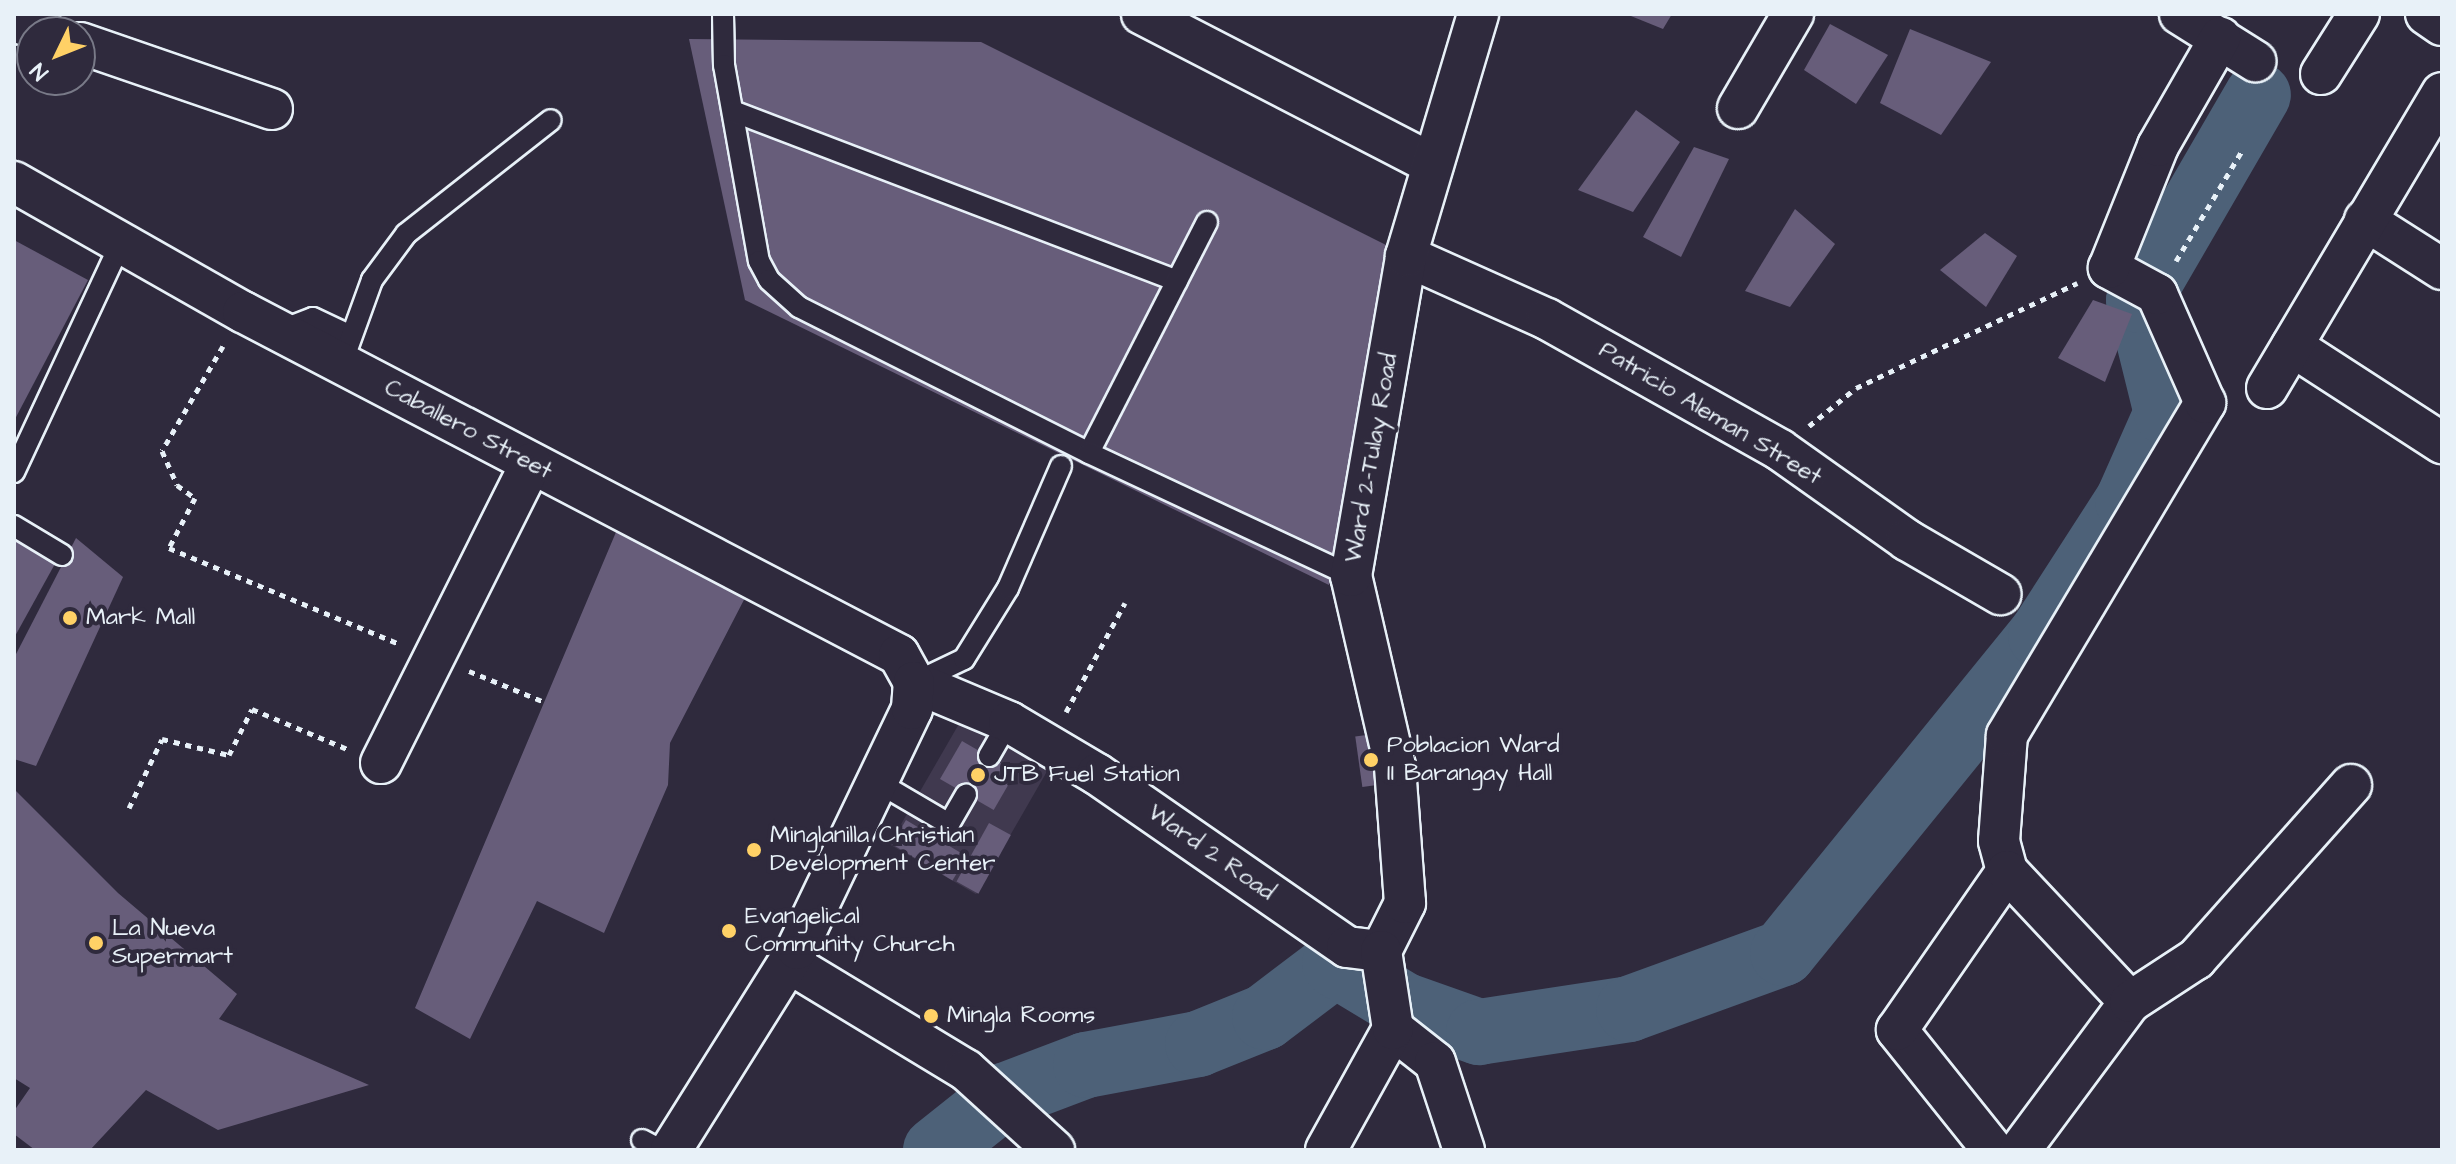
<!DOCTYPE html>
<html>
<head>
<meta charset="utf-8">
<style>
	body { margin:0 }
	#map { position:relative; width:2456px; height:1164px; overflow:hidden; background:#2f2a3d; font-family:"Architects Daughter",sans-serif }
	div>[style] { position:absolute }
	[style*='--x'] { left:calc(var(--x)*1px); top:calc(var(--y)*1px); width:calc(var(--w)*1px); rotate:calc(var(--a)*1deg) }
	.built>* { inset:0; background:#40394f; transform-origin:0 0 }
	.river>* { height:66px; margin:-33px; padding:0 33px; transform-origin:33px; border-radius:33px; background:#4d6178 }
	.building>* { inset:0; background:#675d7a; transform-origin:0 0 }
	.path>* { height:5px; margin-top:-2.5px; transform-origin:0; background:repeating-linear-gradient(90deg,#e8f1f8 0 6px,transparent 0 12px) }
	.roads { filter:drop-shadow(2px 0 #e8f1f8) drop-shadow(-2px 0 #e8f1f8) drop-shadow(0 2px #e8f1f8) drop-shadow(0 -2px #e8f1f8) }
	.service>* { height:20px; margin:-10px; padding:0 10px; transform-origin:10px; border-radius:10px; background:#2f2a3d }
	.minor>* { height:40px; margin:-20px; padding:0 20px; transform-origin:20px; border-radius:20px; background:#2f2a3d }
	.dots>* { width:22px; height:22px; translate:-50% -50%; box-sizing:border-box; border:4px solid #2f2a3d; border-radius:50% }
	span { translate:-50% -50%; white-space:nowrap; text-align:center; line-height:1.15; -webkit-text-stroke:8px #2f2a3d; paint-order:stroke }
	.street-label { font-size:24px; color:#e8f1f8 }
	.poi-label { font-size:24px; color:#e8f1f8 }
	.left { translate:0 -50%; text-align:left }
	.frame { position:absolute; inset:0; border:16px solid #e8f1f8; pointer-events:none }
	.north { position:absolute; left:16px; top:16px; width:80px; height:80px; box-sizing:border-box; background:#2f2a3d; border:2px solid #797a88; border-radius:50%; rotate:227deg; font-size:22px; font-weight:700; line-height:32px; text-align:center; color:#e8f1f8 }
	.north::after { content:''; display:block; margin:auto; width:28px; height:36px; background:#ffd166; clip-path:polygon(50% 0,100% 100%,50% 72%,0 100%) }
</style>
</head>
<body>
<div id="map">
	<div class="built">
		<i style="left:967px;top:710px;width:100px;height:155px;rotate:30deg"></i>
	</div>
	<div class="river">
		<i style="--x:936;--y:1150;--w:87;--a:-38.5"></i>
		<i style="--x:1004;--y:1096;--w:88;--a:-20.7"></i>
		<i style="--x:1086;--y:1065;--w:114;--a:-10.6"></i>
		<i style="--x:1198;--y:1044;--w:72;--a:-21.9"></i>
		<i style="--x:1265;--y:1017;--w:88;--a:-37.1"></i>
		<i style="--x:1335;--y:964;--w:79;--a:31.1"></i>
		<i style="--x:1403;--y:1005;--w:81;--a:19.6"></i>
		<i style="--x:1479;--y:1032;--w:152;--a:-8.7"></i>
		<i style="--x:1629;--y:1009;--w:164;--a:-20"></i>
		<i style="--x:1783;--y:953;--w:409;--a:-50.9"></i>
		<i style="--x:2041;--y:636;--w:161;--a:-57.2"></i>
		<i style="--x:2128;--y:501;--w:96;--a:-66.1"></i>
		<i style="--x:2167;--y:413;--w:116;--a:-103.9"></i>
		<i style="--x:2139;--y:300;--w:237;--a:-59.9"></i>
	</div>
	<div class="building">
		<i style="clip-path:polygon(1626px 14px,1672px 14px,1663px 29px)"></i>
		<i style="clip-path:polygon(1830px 24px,1888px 55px,1856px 104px,1804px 70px)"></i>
		<i style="clip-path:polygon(1910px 29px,1991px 62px,1941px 135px,1880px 103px)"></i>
		<i style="clip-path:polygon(689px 39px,981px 42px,1392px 248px,1374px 391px,1329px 585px,745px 300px)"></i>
		<i style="clip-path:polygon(1636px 110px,1680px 142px,1633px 212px,1578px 190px)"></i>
		<i style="clip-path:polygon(1694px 147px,1729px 159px,1681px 257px,1643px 237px)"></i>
		<i style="clip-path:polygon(1795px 209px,1835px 244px,1790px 307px,1745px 291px)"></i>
		<i style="clip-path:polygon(1985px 233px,2017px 256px,1986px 307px,1940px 270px)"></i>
		<i style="clip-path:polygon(14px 240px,88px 280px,14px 421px)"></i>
		<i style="clip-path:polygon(2093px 300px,2132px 314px,2105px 382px,2058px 358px)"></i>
		<i style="clip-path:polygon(619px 525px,748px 592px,670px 743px,668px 785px,604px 933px,537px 901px,470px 1039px,415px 1008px)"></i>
		<i style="clip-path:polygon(76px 538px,123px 577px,36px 766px,14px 759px,14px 658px)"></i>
		<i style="clip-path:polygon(14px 539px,56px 562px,14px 638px)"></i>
		<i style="left:1381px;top:733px;width:51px;height:26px;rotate:82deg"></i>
		<i style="left:962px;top:741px;width:62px;height:44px;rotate:30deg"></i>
		<i style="clip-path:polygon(14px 789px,118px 893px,237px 994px,219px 1019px,369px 1085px,218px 1130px,146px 1090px,90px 1150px,35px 1150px,14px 1134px,14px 1111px,30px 1088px,14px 1078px)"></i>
		<i style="left:906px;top:820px;width:71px;height:28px;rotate:31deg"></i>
		<i style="left:989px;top:823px;width:25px;height:67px;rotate:29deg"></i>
	</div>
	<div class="path">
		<i style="--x:2176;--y:261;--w:131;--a:-59.1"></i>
		<i style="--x:223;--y:346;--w:121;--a:120.2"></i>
		<i style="--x:162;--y:451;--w:37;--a:66"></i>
		<i style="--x:177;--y:485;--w:22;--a:36"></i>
		<i style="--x:195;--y:498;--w:56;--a:117.5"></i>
		<i style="--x:169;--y:548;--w:250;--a:22.6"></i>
		<i style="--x:1809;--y:426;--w:60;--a:-39"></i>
		<i style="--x:1856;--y:388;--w:245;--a:-25.4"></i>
		<i style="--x:469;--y:671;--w:79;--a:22.3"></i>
		<i style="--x:1066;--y:712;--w:124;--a:-61.6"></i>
		<i style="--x:129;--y:808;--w:76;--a:-64.4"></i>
		<i style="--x:162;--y:739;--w:69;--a:13.4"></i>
		<i style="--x:229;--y:755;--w:51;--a:-63.4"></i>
		<i style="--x:252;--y:709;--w:103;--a:22.8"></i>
	</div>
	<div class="roads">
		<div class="service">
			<i style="--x:723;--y:14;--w:51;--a:88.9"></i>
			<i style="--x:724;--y:65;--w:199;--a:79.9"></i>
			<i style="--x:759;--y:261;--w:21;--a:62"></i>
			<i style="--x:769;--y:280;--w:40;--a:42"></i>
			<i style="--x:799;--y:307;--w:325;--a:26.7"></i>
			<i style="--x:735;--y:112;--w:473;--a:20.9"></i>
			<i style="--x:1207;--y:222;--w:259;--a:117.1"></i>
			<i style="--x:1089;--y:453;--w:289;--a:25.1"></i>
			<i style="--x:279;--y:331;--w:36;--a:-21"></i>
			<i style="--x:313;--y:318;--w:42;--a:25.3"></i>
			<i style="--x:342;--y:363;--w:88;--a:-70.1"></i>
			<i style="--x:372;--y:280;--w:57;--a:-53.5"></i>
			<i style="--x:406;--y:234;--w:184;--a:-38.2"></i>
			<i style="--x:14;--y:472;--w:253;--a:-65"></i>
			<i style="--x:14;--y:526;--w:56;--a:31.1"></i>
			<i style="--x:918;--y:681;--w:51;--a:-25.6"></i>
			<i style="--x:964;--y:659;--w:84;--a:-58.2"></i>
			<i style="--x:1008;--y:588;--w:133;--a:-66.5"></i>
			<i style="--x:989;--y:756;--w:39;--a:-60"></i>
			<i style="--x:879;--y:783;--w:81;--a:30.4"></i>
			<i style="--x:949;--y:824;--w:34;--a:-60"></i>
			<i style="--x:642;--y:1140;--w:21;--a:28"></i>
		</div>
		<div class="minor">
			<i style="--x:1142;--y:14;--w:327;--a:27.3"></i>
			<i style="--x:2180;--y:14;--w:89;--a:32.1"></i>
			<i style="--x:2426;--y:14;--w:19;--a:35"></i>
			<i style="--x:14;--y:21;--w:33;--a:20"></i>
			<i style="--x:80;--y:43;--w:203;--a:19"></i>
			<i style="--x:2321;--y:74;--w:71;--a:-57.7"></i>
			<i style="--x:1738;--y:108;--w:109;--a:-59.7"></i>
			<i style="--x:14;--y:182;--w:263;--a:29.6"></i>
			<i style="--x:243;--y:312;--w:740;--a:27.6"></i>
			<i style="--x:899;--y:655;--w:31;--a:61"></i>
			<i style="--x:2365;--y:220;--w:91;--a:32.5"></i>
			<i style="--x:1406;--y:256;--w:154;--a:24.1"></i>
			<i style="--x:1547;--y:319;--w:267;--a:29.3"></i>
			<i style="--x:1780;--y:450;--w:156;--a:35.3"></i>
			<i style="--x:1907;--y:540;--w:108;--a:30.1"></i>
			<i style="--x:2292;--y:346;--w:179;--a:32.9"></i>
			<i style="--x:2267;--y:388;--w:343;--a:-59.3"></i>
			<i style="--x:914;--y:682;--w:103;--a:22.8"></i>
			<i style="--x:1009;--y:722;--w:102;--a:30.6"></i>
			<i style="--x:1097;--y:774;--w:304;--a:34.7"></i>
			<i style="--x:1347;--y:947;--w:34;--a:7"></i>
			<i style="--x:381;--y:763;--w:335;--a:-63.4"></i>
			<i style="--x:2007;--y:871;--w:31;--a:-105"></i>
			<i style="--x:1999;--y:841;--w:106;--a:-85.7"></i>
			<i style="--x:2007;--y:735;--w:387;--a:-59.2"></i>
			<i style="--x:2205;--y:403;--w:119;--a:-113.8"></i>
			<i style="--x:2157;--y:294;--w:55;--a:-151.6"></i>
			<i style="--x:2109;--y:268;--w:131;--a:-68.1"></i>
			<i style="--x:2158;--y:146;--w:125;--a:-60.1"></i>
			<i style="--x:1381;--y:951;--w:54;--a:-63.4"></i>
			<i style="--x:1405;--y:903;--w:137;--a:-94.2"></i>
			<i style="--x:1395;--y:766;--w:195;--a:-103"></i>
			<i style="--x:1351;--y:576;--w:325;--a:-80.2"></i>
			<i style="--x:1406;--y:256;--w:252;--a:-73.4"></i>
			<i style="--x:789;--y:963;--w:207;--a:31.2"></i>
			<i style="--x:966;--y:1070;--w:119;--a:42.3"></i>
			<i style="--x:1393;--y:1029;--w:53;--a:38.2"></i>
			<i style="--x:1435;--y:1062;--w:93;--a:71.8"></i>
			<i style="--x:671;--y:1150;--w:237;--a:-57.9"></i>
			<i style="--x:797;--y:949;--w:266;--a:-64.4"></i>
			<i style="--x:912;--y:709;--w:27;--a:-86"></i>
			<i style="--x:1326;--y:1150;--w:138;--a:-61"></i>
			<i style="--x:1393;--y:1029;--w:79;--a:-98.7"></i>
			<i style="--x:1993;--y:1150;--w:154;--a:-128.7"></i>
			<i style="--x:1897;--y:1030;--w:193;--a:-55.3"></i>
			<i style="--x:2007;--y:871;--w:180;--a:46.8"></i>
			<i style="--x:2020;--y:1150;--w:184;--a:-53.4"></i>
			<i style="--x:2130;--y:1002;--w:79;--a:-33.1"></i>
			<i style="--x:2196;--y:959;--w:233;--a:-48.3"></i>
		</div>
	</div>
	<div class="dots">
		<i style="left:70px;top:618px;background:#ffd166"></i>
		<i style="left:1371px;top:760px;background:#ffd166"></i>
		<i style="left:978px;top:775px;background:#ffd166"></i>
		<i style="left:754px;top:850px;background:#ffd166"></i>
		<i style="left:729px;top:931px;background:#ffd166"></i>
		<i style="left:96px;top:943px;background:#ffd166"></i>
		<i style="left:931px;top:1016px;background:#ffd166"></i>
	</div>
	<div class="street-label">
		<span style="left:1710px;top:414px;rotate:31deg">Patricio Aleman Street</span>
		<span style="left:468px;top:430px;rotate:28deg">Caballero Street</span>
		<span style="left:1372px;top:458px;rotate:-80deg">Ward 2-Tulay Road</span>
		<span style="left:1211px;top:853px;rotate:35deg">Ward 2 Road</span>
	</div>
	<div class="poi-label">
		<span class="left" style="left:86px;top:618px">Mark Mall</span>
		<span class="left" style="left:1387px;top:760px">Poblacion Ward<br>II Barangay Hall</span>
		<span class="left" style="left:994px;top:775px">JTB Fuel Station</span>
		<span class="left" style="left:770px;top:850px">Minglanilla Christian<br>Development Center</span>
		<span class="left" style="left:745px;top:931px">Evangelical<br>Community Church</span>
		<span class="left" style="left:112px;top:943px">La Nueva<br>Supermart</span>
		<span class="left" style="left:947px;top:1016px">Mingla Rooms</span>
	</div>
	<div class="frame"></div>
	<div class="north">N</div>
</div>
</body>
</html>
